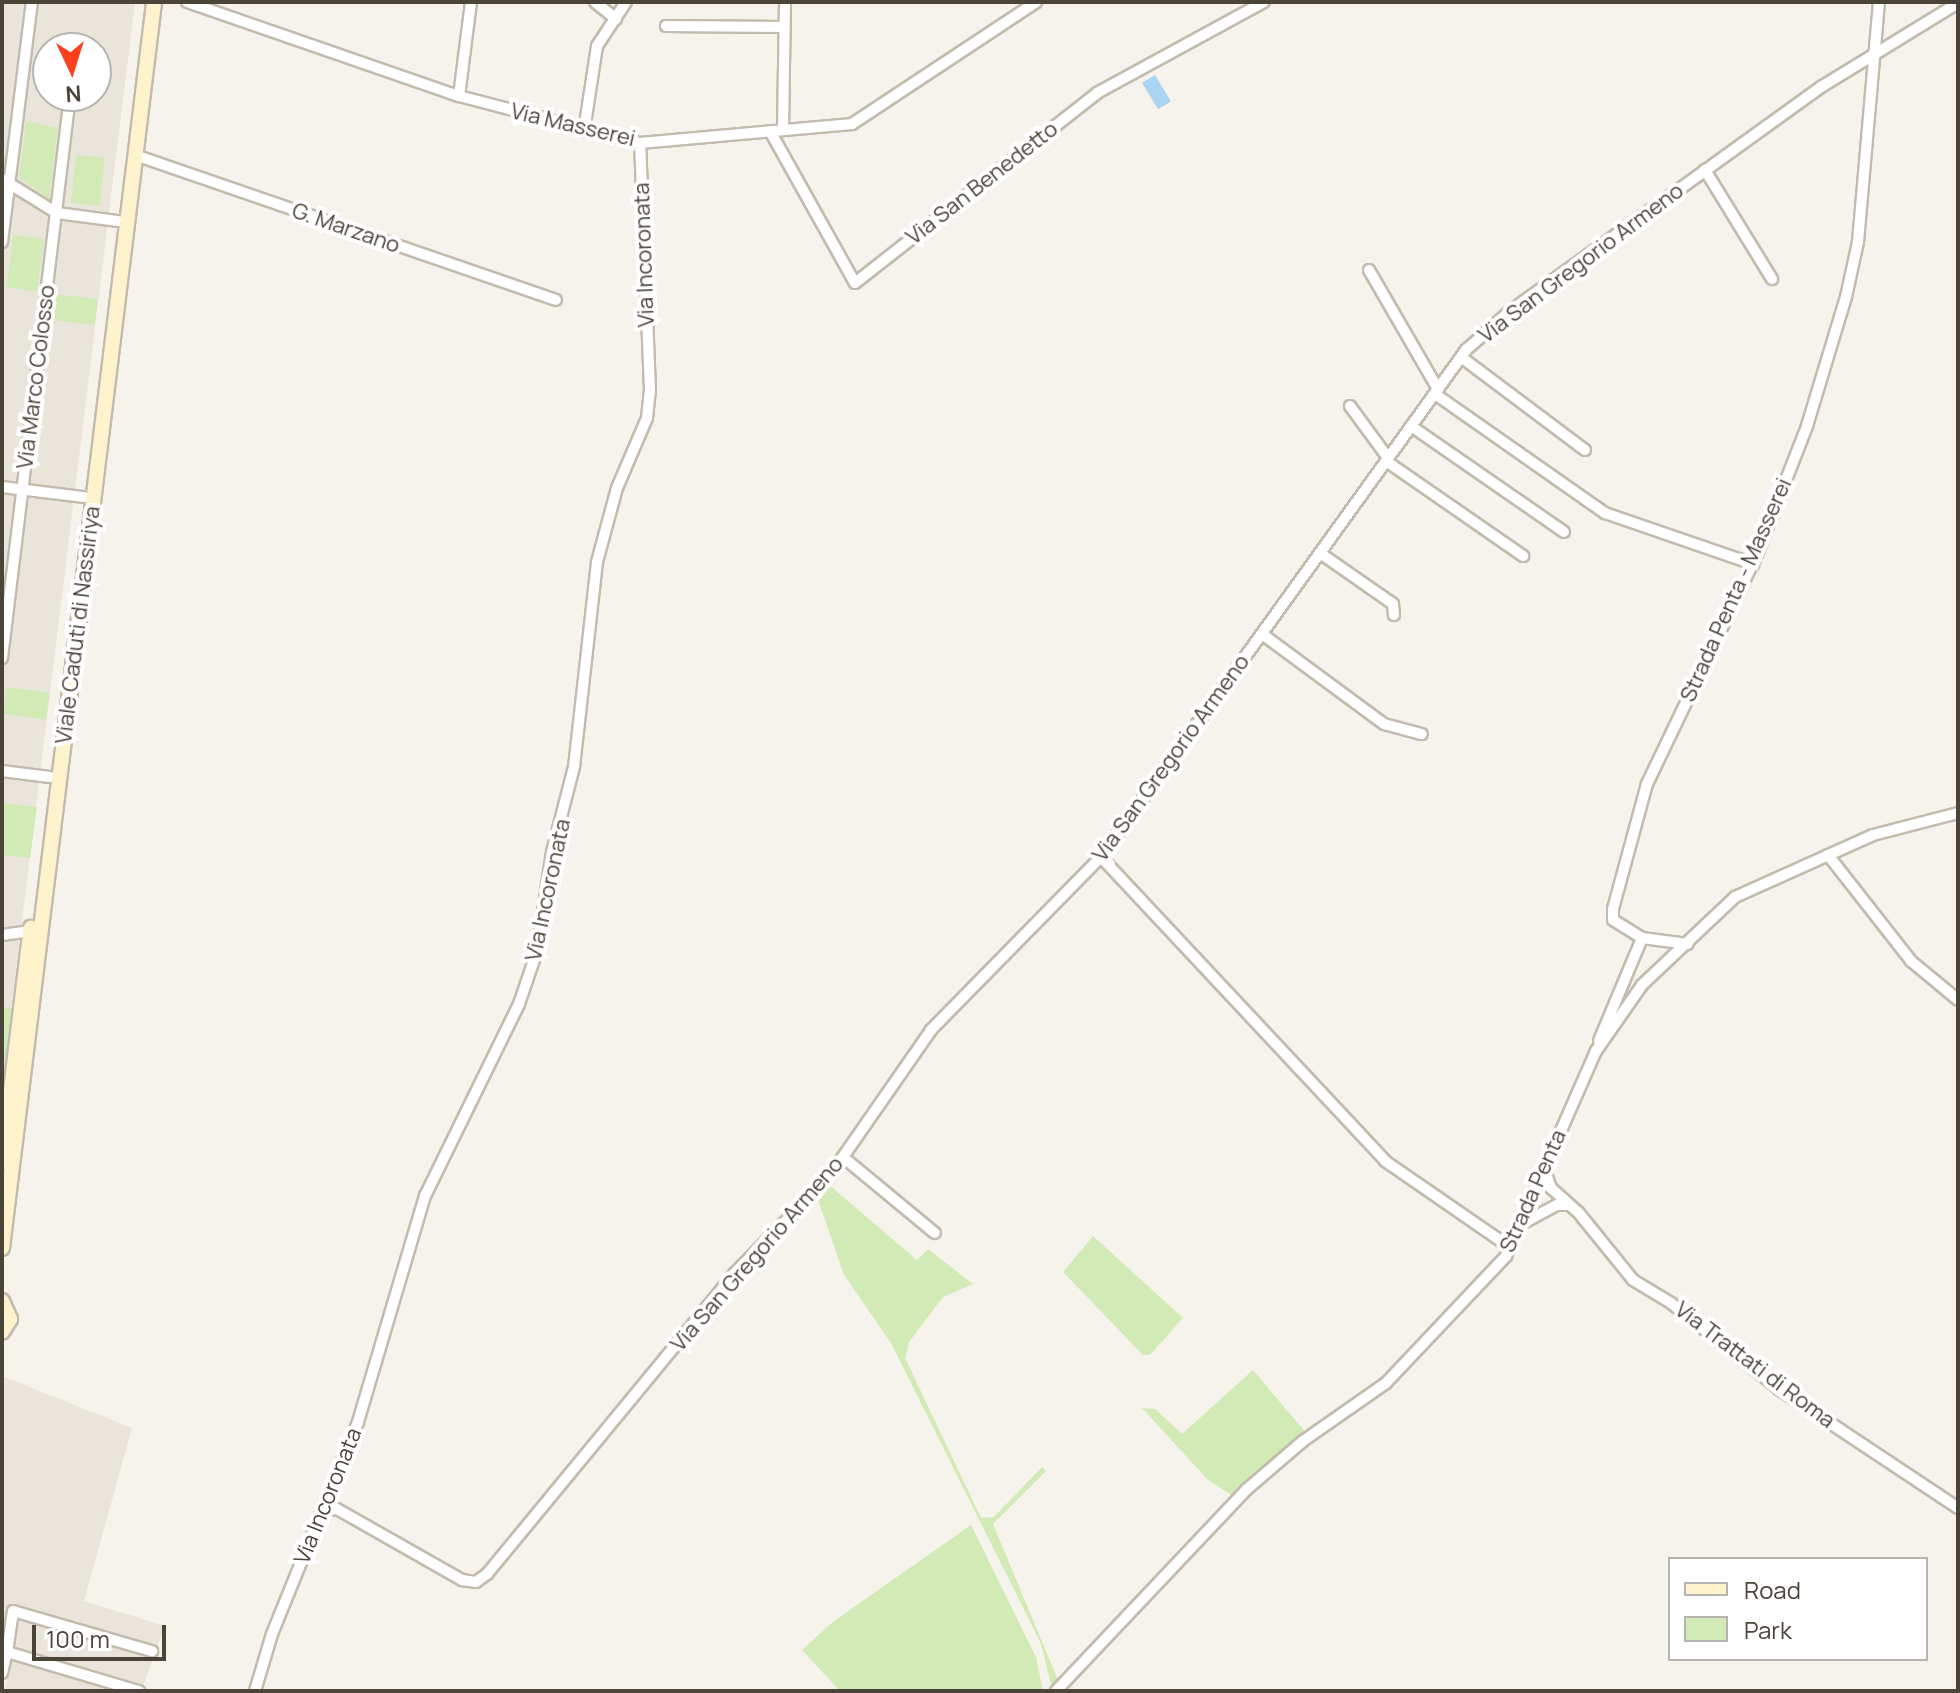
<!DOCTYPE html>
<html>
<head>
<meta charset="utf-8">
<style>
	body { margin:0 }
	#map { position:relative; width:1960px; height:1693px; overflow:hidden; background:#f6f3ec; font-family:Manrope,sans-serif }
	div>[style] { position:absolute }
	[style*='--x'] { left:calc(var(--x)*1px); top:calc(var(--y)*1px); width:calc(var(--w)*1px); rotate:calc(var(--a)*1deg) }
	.residential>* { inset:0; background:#eae5da }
	.green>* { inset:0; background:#d2eab5; transform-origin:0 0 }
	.water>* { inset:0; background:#a9d4f2; transform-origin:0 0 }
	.roads { filter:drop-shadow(2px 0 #c2bbae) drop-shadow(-2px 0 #c2bbae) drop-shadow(0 2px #c2bbae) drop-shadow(0 -2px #c2bbae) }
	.minor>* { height:10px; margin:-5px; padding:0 5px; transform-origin:5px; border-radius:5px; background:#fff }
	.secondary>* { height:14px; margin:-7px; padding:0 7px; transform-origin:7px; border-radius:7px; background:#fff3cd }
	span { translate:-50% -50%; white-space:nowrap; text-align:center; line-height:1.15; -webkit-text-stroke:8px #fff; paint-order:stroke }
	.street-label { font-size:22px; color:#4b4439 }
	.frame { position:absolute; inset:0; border:4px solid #4b4439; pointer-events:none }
	.legend { position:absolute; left:1668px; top:1557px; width:260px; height:104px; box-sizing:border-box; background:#fff; border:2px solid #b7b4b0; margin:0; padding:10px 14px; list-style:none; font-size:24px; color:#4b4439 }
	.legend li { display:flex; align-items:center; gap:16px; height:40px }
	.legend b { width:40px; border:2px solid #b7b4b0 }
	.north { position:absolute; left:32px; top:32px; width:80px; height:80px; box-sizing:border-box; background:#fff; border:2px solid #b7b4b0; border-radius:50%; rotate:176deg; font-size:22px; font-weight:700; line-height:32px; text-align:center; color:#4b4439 }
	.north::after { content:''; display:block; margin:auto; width:28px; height:36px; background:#fc3f1d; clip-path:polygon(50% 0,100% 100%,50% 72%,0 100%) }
	.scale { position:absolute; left:32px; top:1625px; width:134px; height:36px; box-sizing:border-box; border:4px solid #4b4439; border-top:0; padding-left:10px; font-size:24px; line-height:28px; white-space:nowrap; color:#4b4439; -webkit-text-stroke:6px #fff; paint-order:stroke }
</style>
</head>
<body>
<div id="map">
	<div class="residential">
		<i style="clip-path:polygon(evenodd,2px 2px,135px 2px,2px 1083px,2px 2px,48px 48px,96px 48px,96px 96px,48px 96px,48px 48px)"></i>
		<i style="clip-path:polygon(2px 1376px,132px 1428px,84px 1601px,165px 1626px,141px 1691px,4px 1691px,9px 1674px,2px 1672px)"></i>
	</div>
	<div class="green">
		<i style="clip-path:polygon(26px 121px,58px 128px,49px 198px,19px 178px)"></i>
		<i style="left:76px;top:155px;width:29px;height:48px;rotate:6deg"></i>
		<i style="left:13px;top:235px;width:31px;height:53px;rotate:7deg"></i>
		<i style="left:55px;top:294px;width:43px;height:26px;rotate:7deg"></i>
		<i style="left:7px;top:687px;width:43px;height:27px;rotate:8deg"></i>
		<i style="clip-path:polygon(2px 803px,37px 807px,30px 858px,2px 855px)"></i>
		<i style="clip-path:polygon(2px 1007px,13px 1008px,2px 1089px)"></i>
		<i style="clip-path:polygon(828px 1184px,917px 1260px,928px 1249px,973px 1284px,943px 1297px,909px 1342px,905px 1358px,981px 1518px,994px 1517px,1042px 1467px,1046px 1471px,993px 1524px,1058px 1680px,1052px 1688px,1041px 1644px,891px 1343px,844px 1275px,817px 1197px)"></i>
		<i style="clip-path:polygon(1093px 1236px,1183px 1318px,1150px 1355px,1143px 1355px,1063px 1272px)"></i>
		<i style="clip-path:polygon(1253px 1370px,1307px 1434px,1234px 1497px,1207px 1479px,1142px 1408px,1155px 1409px,1182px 1434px)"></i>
		<i style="clip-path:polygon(971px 1525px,1036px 1657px,1043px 1691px,840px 1691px,802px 1650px,834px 1621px)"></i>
	</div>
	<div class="water">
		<i style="left:1155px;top:75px;width:31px;height:15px;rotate:59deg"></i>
	</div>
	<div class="roads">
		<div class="minor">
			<i style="--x:187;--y:2;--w:288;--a:19.1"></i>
			<i style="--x:459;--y:96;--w:187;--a:14.6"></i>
			<i style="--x:640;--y:143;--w:213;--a:-5.1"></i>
			<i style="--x:852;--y:124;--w:221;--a:-33.5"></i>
			<i style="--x:595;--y:2;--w:27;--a:39"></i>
			<i style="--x:666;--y:26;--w:118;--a:0.5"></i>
			<i style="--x:459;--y:96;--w:95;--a:-82.7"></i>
			<i style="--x:783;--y:130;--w:128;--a:-89.1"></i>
			<i style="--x:584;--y:131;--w:86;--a:-81.3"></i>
			<i style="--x:597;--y:46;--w:53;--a:-56.6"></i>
			<i style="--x:770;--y:131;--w:174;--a:60.8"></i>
			<i style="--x:855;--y:283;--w:308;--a:-38.1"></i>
			<i style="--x:1097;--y:93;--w:190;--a:-28.6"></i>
			<i style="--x:135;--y:155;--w:445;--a:19"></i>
			<i style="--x:1705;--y:170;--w:128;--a:58.4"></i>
			<i style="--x:2;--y:179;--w:65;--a:31.7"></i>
			<i style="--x:57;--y:213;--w:62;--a:7.5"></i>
			<i style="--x:2;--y:242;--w:242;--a:-82.9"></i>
			<i style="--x:1369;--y:270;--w:138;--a:59.9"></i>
			<i style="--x:1461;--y:357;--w:155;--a:36.9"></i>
			<i style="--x:1435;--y:394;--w:208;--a:35"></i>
			<i style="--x:1605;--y:513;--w:157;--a:19"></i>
			<i style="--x:1350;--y:406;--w:64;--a:53.8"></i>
			<i style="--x:1411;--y:426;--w:186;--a:34.7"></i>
			<i style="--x:1386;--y:461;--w:167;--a:34.7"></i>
			<i style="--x:2;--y:487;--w:83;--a:7"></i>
			<i style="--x:1320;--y:553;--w:89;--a:34.9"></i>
			<i style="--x:1393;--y:604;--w:11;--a:85"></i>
			<i style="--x:1262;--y:634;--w:152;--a:36.4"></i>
			<i style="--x:1384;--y:724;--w:39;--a:15"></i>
			<i style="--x:2;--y:658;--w:566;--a:-83.1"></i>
			<i style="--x:2;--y:771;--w:48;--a:7.1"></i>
			<i style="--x:1828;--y:855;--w:135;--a:51.9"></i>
			<i style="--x:1911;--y:961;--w:61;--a:39.7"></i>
			<i style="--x:1101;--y:857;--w:416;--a:46.9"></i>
			<i style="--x:1385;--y:1161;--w:153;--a:34.6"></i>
			<i style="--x:2;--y:935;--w:29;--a:-8"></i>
			<i style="--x:1642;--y:938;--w:46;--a:7.4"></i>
			<i style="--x:1599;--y:1041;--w:112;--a:-67.3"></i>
			<i style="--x:1642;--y:938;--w:34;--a:-148"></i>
			<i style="--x:1613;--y:920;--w:11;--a:-90"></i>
			<i style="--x:1613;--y:909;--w:130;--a:-74.8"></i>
			<i style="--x:1647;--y:784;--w:252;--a:-64.4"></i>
			<i style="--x:1756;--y:557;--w:141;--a:-68.7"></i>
			<i style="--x:1807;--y:426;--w:135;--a:-73.2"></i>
			<i style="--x:1846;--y:297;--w:56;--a:-77.7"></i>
			<i style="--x:1858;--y:242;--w:241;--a:-85"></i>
			<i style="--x:843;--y:1157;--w:119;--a:39.6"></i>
			<i style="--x:1544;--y:1167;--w:22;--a:72"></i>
			<i style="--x:1551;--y:1188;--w:36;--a:42"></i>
			<i style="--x:1578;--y:1212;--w:87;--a:51"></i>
			<i style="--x:1633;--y:1280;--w:44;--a:31.2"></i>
			<i style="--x:1671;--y:1303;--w:138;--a:38.5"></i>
			<i style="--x:1779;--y:1389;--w:215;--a:33.6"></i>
			<i style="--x:1523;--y:1223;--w:38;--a:-28"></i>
			<i style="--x:1557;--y:1205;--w:11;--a:0"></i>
			<i style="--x:324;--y:1510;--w:13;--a:-4"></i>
			<i style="--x:337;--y:1509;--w:144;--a:29.6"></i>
			<i style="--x:462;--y:1580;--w:14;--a:8"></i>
			<i style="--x:476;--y:1582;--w:14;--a:-36"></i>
			<i style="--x:487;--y:1574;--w:389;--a:-50.5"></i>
			<i style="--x:734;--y:1274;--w:136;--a:-45.6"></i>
			<i style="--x:829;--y:1177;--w:179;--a:-55.2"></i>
			<i style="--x:931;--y:1030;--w:243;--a:-45.5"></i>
			<i style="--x:1101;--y:857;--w:625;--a:-54.25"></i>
			<i style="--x:1466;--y:350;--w:57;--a:-41.5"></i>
			<i style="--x:1509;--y:312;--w:385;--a:-35.8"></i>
			<i style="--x:1821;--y:87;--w:161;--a:-31.5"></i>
			<i style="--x:7;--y:1652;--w:41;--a:-81.7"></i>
			<i style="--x:13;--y:1611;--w:145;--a:16.1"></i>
			<i style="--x:2;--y:1673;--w:22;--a:-77"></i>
			<i style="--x:7;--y:1652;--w:138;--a:16.5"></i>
			<i style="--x:255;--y:1691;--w:59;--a:-73.4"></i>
			<i style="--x:272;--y:1634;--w:229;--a:-67.9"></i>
			<i style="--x:358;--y:1422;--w:236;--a:-73.5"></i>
			<i style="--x:425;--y:1196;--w:214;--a:-63.9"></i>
			<i style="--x:519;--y:1004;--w:56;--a:-71.2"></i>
			<i style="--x:537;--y:951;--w:100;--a:-81.4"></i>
			<i style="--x:552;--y:852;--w:88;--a:-75.5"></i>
			<i style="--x:574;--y:767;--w:206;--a:-83.6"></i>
			<i style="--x:597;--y:562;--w:77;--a:-74.9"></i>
			<i style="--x:617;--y:488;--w:76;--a:-66.8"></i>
			<i style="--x:647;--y:418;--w:28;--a:-84"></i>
			<i style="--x:650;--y:390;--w:247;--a:-92.3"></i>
			<i style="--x:1056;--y:1691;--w:277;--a:-46.6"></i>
			<i style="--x:1246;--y:1490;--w:75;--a:-40.7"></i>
			<i style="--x:1303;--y:1441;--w:101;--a:-34.9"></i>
			<i style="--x:1386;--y:1383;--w:175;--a:-46.6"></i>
			<i style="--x:1506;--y:1256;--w:224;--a:-66.3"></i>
			<i style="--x:1596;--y:1051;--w:80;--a:-55.1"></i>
			<i style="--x:1642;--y:985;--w:128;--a:-43.4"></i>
			<i style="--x:1735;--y:897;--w:151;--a:-24.2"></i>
			<i style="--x:1873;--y:835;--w:88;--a:-14.5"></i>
		</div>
		<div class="secondary">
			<i style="--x:2;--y:1163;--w:237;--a:-83"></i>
			<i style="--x:2;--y:1248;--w:1255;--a:-83.04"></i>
			<i style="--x:2;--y:1301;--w:20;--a:66"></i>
			<i style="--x:10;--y:1319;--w:15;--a:122"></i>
		</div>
	</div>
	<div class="street-label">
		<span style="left:573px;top:125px;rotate:13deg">Via Masserei</span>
		<span style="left:982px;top:183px;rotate:-38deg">Via San Benedetto</span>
		<span style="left:346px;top:228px;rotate:19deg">G. Marzano</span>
		<span style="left:644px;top:255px;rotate:-92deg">Via Incoronata</span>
		<span style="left:1581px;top:263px;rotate:-37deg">Via San Gregorio Armeno</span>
		<span style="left:36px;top:377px;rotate:-83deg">Via Marco Colosso</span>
		<span style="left:1736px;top:590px;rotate:-66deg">Strada Penta - Masserei</span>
		<span style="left:78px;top:625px;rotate:-83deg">Viale Caduti di Nassiriya</span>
		<span style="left:1171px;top:758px;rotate:-54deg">Via San Gregorio Armeno</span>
		<span style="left:548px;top:890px;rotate:-78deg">Via Incoronata</span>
		<span style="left:1533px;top:1191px;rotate:-66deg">Strada Penta</span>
		<span style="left:757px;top:1254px;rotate:-49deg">Via San Gregorio Armeno</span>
		<span style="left:1755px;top:1365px;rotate:37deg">Via Trattati di Roma</span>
		<span style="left:328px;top:1496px;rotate:-68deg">Via Incoronata</span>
	</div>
	<div class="frame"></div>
	<ul class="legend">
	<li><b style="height:10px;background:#fff3cd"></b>Road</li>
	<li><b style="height:22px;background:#d2eab5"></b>Park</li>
	</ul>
	<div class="north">N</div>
	<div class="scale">100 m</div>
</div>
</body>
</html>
